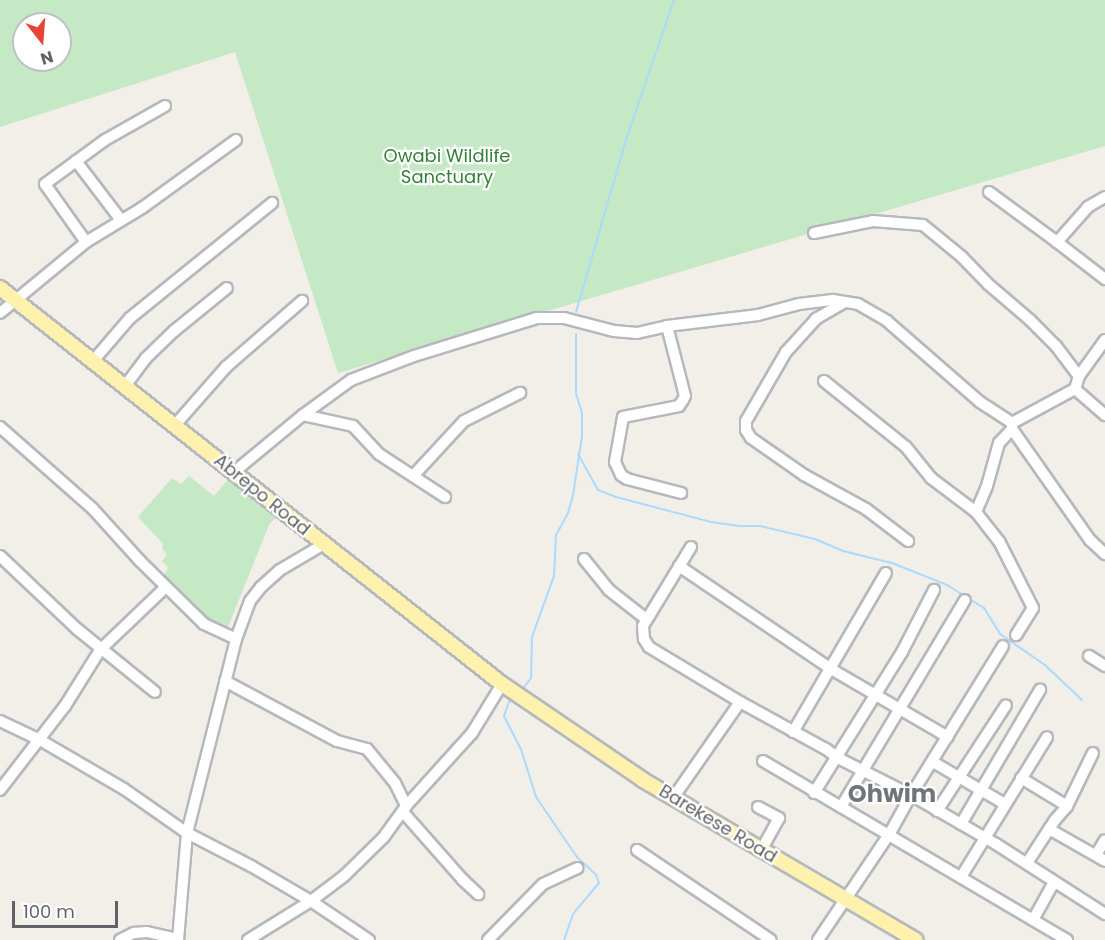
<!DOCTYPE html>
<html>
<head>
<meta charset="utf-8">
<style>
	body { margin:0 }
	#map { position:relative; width:1105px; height:940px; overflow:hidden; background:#f1efe8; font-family:Poppins,sans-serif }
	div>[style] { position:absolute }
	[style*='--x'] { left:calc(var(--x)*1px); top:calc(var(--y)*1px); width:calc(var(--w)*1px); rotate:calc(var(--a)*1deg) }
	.green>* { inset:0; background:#c5e8c5 }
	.stream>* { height:2px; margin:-1px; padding:0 1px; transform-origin:1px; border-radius:1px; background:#aadaff }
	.roads { filter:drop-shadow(2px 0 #b5b8bc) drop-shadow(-2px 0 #b5b8bc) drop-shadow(0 2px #b5b8bc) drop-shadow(0 -2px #b5b8bc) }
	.minor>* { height:10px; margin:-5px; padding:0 5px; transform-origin:5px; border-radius:5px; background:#fff }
	.major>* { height:14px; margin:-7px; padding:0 7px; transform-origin:7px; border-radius:7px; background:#fff2af }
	span { translate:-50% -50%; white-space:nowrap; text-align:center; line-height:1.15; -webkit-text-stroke:4.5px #fff; paint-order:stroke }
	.park-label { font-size:18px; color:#348238 }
	.street-label { font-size:18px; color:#5f6368 }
	.district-label { font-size:24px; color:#70757a; font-weight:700 }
	.north { position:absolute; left:12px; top:12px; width:60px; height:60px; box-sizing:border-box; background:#fff; border:2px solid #bfc1c3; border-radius:50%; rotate:163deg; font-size:16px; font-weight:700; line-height:24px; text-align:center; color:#5f6368 }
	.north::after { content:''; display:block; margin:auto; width:21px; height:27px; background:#ea4335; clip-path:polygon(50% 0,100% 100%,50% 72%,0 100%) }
	.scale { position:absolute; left:12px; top:901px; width:106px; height:27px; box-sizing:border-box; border:3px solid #5f6368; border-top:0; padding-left:8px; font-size:18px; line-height:21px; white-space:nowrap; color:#5f6368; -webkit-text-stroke:4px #fff; paint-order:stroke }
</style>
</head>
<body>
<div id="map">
	<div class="green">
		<i style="clip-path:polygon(evenodd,0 0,1105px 0,1105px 146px,338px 373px,235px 52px,0 127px,0 0,24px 24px,60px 24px,60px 60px,24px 60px,24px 24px)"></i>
		<i style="clip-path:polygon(189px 476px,214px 496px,230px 477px,278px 515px,269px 525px,226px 632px,205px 620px,162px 579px,168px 568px,162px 561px,167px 555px,162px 548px,163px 544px,138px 517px,172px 478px,181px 484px)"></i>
	</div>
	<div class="stream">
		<i style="--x:576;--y:312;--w:182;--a:-73.8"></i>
		<i style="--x:627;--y:137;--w:145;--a:-71.1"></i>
		<i style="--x:578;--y:454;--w:41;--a:60.9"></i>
		<i style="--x:598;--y:490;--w:19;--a:21"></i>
		<i style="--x:616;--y:497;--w:98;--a:14.7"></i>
		<i style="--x:711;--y:522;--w:27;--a:8"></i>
		<i style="--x:738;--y:526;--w:22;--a:0"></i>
		<i style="--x:760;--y:526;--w:57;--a:13.3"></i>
		<i style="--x:815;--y:539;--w:30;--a:23"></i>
		<i style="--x:843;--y:551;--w:50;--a:13.8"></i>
		<i style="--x:892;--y:563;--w:59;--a:21.8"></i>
		<i style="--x:947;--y:585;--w:44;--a:31.9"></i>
		<i style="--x:984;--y:608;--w:31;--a:58"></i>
		<i style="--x:1000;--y:634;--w:55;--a:34.6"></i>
		<i style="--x:1045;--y:665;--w:51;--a:43.4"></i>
		<i style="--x:521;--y:691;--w:16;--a:-52"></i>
		<i style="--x:531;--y:678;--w:41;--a:-88.6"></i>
		<i style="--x:532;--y:637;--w:65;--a:-70.2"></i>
		<i style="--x:554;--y:576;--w:41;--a:-87.2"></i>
		<i style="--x:556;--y:535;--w:25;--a:-61"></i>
		<i style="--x:568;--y:513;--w:19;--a:-74"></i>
		<i style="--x:573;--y:495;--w:60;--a:-81.3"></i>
		<i style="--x:582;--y:436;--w:23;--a:-90"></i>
		<i style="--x:582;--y:413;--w:21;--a:-107"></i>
		<i style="--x:576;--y:393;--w:59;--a:-90"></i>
		<i style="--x:514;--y:697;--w:7;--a:135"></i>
		<i style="--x:509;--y:702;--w:15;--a:110"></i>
		<i style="--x:504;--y:716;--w:37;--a:63"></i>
		<i style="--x:521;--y:749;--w:50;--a:72.6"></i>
		<i style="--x:536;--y:797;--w:73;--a:55.7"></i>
		<i style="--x:577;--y:857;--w:26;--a:43"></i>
		<i style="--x:596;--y:875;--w:9;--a:69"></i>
		<i style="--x:599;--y:883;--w:40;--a:130"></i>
		<i style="--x:573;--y:914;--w:28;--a:109"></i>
	</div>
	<div class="roads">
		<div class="minor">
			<i style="--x:76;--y:161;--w:74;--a:52.7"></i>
			<i style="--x:989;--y:192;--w:84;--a:36.3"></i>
			<i style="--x:1105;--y:197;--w:20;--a:150"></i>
			<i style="--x:1088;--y:207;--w:47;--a:131.5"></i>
			<i style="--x:1057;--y:242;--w:61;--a:37.6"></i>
			<i style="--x:814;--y:233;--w:60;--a:-11.5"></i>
			<i style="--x:873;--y:221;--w:50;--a:4.6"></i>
			<i style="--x:923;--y:225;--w:50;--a:39.4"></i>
			<i style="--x:962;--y:257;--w:37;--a:46"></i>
			<i style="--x:988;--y:284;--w:55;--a:40.6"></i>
			<i style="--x:1030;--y:320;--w:37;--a:45"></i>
			<i style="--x:1056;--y:346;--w:38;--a:53"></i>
			<i style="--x:86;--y:242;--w:71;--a:-125.3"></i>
			<i style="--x:45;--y:184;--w:74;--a:-36.3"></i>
			<i style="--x:105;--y:140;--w:69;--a:-29.5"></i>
			<i style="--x:845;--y:302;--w:34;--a:150"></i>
			<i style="--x:816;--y:319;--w:45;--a:132.3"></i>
			<i style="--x:786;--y:352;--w:80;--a:120.1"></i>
			<i style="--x:746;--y:421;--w:9;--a:90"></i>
			<i style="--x:746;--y:430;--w:9;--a:58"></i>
			<i style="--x:751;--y:438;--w:65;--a:34.9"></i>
			<i style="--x:804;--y:475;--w:71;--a:28.7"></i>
			<i style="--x:866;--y:509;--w:53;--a:37.3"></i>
			<i style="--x:0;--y:313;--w:112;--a:-39.5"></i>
			<i style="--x:86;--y:242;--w:66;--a:-31.3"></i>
			<i style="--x:142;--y:208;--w:116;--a:-35.9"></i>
			<i style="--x:667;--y:326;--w:72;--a:75.6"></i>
			<i style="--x:685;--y:396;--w:4;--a:117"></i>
			<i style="--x:683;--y:400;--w:7;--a:124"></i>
			<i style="--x:679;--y:406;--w:57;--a:168.9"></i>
			<i style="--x:623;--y:417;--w:46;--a:100.1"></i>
			<i style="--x:615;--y:462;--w:14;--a:65"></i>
			<i style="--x:621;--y:475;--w:7;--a:34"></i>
			<i style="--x:627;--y:479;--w:56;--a:14.5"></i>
			<i style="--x:1105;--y:340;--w:44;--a:125.8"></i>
			<i style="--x:1079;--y:376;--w:14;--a:107"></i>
			<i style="--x:1075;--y:389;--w:40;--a:41"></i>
			<i style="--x:93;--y:361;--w:57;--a:-49.3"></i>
			<i style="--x:130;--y:318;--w:183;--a:-39"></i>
			<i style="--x:824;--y:381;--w:105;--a:38.8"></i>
			<i style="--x:906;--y:447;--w:40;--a:51"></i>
			<i style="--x:931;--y:478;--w:56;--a:37.1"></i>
			<i style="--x:976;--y:512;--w:28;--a:-67"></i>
			<i style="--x:987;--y:486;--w:45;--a:-74.4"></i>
			<i style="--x:999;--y:443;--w:19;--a:-47"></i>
			<i style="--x:1012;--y:429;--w:6;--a:-90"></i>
			<i style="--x:1012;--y:423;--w:72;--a:-28.4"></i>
			<i style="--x:125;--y:386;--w:35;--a:-53"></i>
			<i style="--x:146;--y:358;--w:39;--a:-44"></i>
			<i style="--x:174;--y:331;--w:68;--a:-39.1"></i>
			<i style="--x:303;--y:415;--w:51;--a:12.4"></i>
			<i style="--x:353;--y:426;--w:38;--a:47"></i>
			<i style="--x:379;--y:454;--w:79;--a:33.1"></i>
			<i style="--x:176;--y:424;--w:76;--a:-48.7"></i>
			<i style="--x:226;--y:367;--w:101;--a:-41"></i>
			<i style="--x:0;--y:427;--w:124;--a:41.4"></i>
			<i style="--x:93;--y:509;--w:70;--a:47.9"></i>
			<i style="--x:140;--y:561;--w:90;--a:44.5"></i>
			<i style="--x:204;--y:624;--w:35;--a:25"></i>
			<i style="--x:1012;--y:429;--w:136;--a:54.9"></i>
			<i style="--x:1090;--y:540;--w:21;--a:43"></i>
			<i style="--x:234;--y:472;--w:89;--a:-39.6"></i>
			<i style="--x:303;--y:415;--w:59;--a:-36.1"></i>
			<i style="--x:351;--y:380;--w:67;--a:-20.9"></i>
			<i style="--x:414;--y:356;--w:129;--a:-17.2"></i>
			<i style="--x:537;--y:318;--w:27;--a:0"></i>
			<i style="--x:564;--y:318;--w:52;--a:14.6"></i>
			<i style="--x:614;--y:331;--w:23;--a:5"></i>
			<i style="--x:637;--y:333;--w:31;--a:-13"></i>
			<i style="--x:667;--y:326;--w:92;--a:-6.9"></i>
			<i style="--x:758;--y:315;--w:42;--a:-15"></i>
			<i style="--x:799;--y:304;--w:34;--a:-7"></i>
			<i style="--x:833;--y:300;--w:25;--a:9"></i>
			<i style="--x:858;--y:304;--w:34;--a:30"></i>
			<i style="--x:887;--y:321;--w:123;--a:41.1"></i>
			<i style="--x:980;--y:402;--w:38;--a:33"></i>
			<i style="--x:413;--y:476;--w:75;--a:-47.2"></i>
			<i style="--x:464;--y:421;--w:63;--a:-26.6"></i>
			<i style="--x:976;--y:512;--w:37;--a:52"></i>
			<i style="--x:999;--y:541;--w:75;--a:63.1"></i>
			<i style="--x:1033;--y:608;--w:32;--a:122"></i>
			<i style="--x:691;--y:547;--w:92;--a:121.3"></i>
			<i style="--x:643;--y:626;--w:13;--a:86"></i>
			<i style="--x:644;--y:639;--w:9;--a:58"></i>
			<i style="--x:649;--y:647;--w:106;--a:31.1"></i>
			<i style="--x:740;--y:702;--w:98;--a:28.7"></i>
			<i style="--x:826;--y:749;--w:15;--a:37"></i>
			<i style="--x:838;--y:758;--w:82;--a:26.9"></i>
			<i style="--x:911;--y:795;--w:98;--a:30"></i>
			<i style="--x:996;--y:844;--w:130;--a:32.7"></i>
			<i style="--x:0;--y:556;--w:106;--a:43.5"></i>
			<i style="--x:77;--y:629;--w:100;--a:38.9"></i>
			<i style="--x:584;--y:559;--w:40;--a:51"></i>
			<i style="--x:609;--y:590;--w:47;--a:38.1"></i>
			<i style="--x:679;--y:566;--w:184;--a:34.1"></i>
			<i style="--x:831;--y:669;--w:135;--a:30.2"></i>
			<i style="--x:1089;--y:656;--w:19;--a:32"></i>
			<i style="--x:225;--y:681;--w:127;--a:28.2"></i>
			<i style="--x:337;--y:741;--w:31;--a:15"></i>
			<i style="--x:367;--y:749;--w:44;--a:50.5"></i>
			<i style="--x:395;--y:783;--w:25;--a:64"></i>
			<i style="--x:0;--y:721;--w:44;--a:25.4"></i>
			<i style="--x:40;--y:740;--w:97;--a:30.3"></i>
			<i style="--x:124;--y:789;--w:77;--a:34.9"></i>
			<i style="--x:187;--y:833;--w:72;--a:27.3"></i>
			<i style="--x:251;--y:866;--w:69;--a:30.3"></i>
			<i style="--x:311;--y:901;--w:70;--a:33.9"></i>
			<i style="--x:793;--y:732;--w:184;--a:-59.7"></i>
			<i style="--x:763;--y:761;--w:353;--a:30.5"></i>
			<i style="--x:933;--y:762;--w:83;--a:30.3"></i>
			<i style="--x:1021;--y:778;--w:54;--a:31.3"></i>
			<i style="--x:0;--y:790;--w:106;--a:-52.3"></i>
			<i style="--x:65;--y:706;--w:66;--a:-58"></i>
			<i style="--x:100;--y:650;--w:91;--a:-43.7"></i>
			<i style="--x:814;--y:793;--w:166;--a:-58"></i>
			<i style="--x:902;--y:652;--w:70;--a:-62.7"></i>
			<i style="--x:673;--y:798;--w:117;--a:-55.1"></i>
			<i style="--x:758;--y:807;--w:24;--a:28"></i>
			<i style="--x:779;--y:818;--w:37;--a:119"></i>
			<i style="--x:841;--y:807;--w:241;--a:-59.1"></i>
			<i style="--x:937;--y:811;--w:126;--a:-56.9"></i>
			<i style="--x:403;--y:812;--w:91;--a:48.6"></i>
			<i style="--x:463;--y:880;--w:21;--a:43"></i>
			<i style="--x:961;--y:824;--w:156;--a:-59.5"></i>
			<i style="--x:1049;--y:829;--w:64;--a:29.7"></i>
			<i style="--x:637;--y:850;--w:161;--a:33.9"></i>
			<i style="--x:1096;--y:855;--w:17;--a:-59"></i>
			<i style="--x:1027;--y:863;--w:51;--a:-56.9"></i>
			<i style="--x:1055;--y:820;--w:18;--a:-49"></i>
			<i style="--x:1067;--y:806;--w:59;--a:-63.9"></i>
			<i style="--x:961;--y:877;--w:164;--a:-58.4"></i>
			<i style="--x:1033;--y:920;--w:43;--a:-61.1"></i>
			<i style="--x:120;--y:940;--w:16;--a:-27"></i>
			<i style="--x:134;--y:933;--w:13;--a:-4"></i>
			<i style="--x:147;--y:932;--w:32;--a:13"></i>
			<i style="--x:178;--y:940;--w:107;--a:-85.2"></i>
			<i style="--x:187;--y:833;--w:200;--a:-75.8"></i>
			<i style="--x:236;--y:639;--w:40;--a:-69.8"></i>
			<i style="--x:250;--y:601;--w:18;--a:-52"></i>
			<i style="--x:261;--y:587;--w:25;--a:-42"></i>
			<i style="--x:280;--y:570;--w:51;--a:-30.6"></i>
			<i style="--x:248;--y:940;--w:74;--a:-31.8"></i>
			<i style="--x:311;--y:901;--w:41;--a:-37.1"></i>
			<i style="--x:344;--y:876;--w:54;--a:-44.3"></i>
			<i style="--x:383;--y:838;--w:39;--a:-54"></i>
			<i style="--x:406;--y:806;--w:98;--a:-47.9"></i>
			<i style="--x:472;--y:733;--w:57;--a:-58.5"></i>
			<i style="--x:488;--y:940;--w:78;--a:-45.5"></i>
			<i style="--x:543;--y:884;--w:38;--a:-25"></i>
			<i style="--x:818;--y:940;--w:129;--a:-56.1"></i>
			<i style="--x:890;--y:833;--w:43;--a:-61.1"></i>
			<i style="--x:911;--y:795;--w:175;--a:-58.3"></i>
		</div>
		<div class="major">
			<i style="--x:0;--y:288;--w:639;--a:38.27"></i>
			<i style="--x:502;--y:684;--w:171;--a:34.2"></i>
			<i style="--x:643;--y:780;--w:316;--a:30.4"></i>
		</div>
	</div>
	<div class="park-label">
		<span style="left:447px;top:167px">Owabi Wildlife<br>Sanctuary</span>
	</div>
	<div class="street-label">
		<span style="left:262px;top:495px;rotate:39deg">Abrepo Road</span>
		<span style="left:718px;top:824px;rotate:31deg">Barekese Road</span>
	</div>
	<div class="district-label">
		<span style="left:892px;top:794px">Ohwim</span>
	</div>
	<div class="north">N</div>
	<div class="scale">100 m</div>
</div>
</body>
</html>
